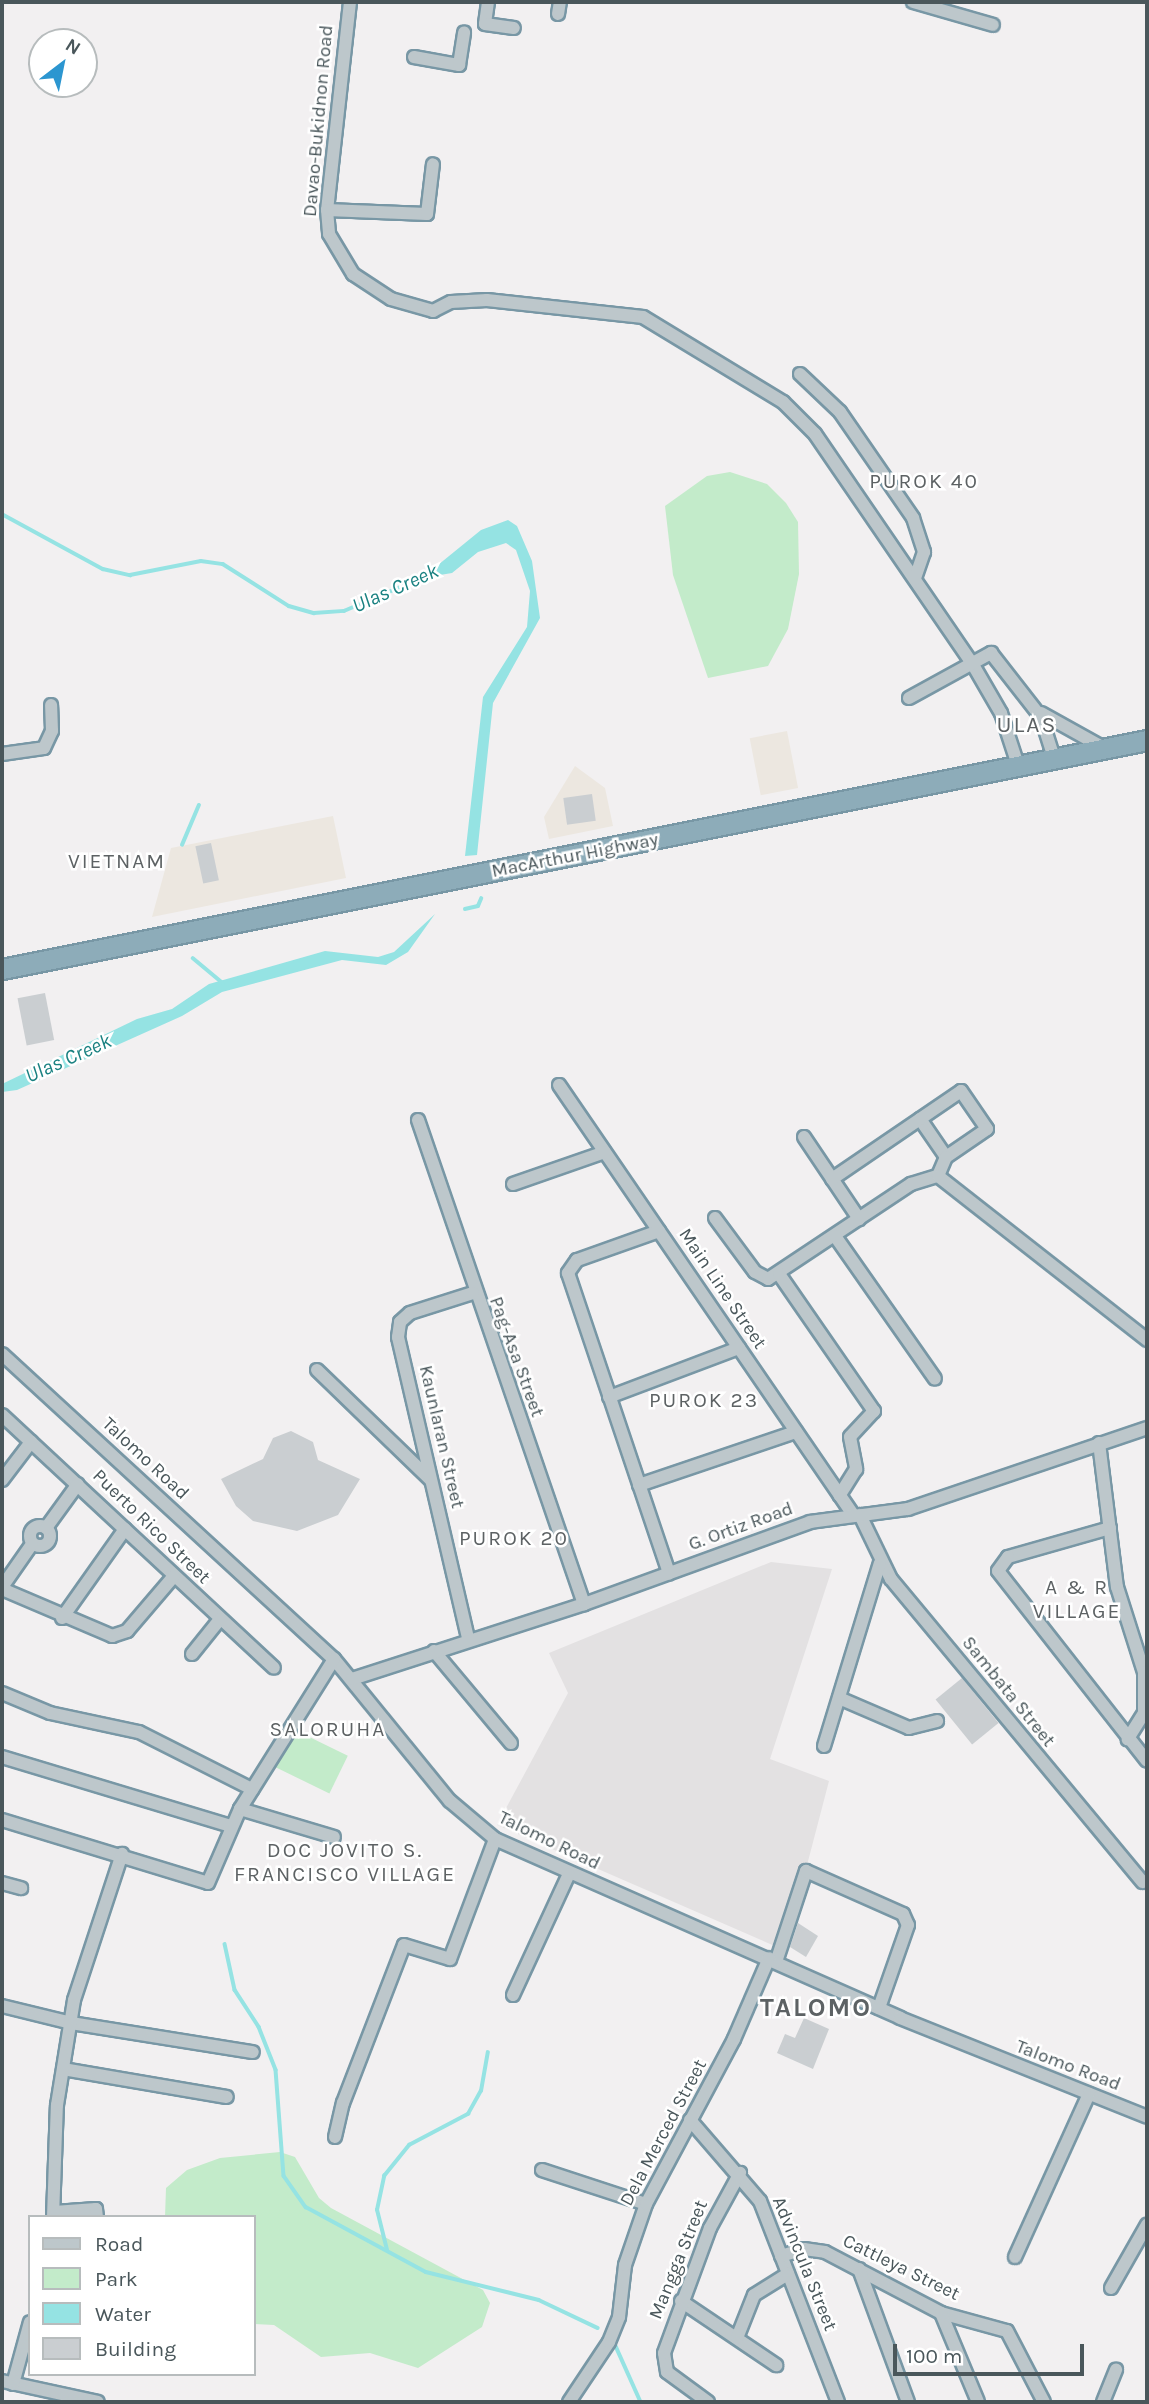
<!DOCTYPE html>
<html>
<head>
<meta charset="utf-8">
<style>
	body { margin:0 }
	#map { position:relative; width:1149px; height:2404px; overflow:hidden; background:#f2f0f1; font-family:Karla,sans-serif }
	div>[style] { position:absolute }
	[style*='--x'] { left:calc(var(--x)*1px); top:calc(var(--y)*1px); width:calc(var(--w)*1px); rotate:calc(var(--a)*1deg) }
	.commercial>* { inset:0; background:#ece7e0; transform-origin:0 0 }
	.education>* { inset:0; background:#e3e1e2 }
	.green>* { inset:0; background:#c3ebca; transform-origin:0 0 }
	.water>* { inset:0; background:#95e3e3 }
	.stream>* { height:3.5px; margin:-1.75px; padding:0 1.75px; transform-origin:1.75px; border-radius:1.75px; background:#95e3e3 }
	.building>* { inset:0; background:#caced1; transform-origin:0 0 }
	.roads { filter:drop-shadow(2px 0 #7897a5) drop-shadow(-2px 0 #7897a5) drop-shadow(0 2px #7897a5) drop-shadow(0 -2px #7897a5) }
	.minor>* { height:12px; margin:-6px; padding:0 6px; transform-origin:6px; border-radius:6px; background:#bdc7cb }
	.minor>.ring { margin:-6px; padding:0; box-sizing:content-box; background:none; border:12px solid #bdc7cb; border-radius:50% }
	.highway>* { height:19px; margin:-9.5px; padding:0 9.5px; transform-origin:9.5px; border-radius:9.5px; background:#8dacb9 }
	span { translate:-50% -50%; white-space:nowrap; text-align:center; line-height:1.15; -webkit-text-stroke:5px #fff; paint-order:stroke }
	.street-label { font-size:19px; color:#4a575b }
	.neighbourhood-label { font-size:21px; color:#5d6264; letter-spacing:2px }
	.water-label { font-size:21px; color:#198181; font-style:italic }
	.quarter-label { font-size:23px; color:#5d6264; letter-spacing:2px }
	.district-label { font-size:26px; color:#5d6264; font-weight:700; letter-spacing:2px }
	.frame { position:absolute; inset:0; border:4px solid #4a575b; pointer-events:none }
	.legend { position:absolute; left:28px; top:2215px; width:228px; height:161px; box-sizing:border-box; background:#fff; border:2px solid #b7bcbd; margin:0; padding:9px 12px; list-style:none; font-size:21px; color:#4a575b }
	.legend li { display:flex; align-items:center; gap:14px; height:35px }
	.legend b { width:35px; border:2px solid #b7bcbd }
	.north { position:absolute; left:28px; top:28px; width:70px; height:70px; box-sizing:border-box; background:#fff; border:2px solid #b7bcbd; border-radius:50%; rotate:32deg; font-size:19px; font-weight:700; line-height:28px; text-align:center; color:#4a575b }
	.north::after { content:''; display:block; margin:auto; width:24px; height:32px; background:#2c96d0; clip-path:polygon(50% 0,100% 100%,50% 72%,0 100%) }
	.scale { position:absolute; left:893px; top:2344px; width:191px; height:32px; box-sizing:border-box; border:4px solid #4a575b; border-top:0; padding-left:9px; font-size:21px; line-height:24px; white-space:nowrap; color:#4a575b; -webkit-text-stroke:5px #fff; paint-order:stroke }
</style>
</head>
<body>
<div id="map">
	<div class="commercial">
		<i style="left:787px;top:731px;width:58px;height:38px;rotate:79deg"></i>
		<i style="clip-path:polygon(575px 766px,605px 788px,613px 826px,549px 839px,544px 817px)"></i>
		<i style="clip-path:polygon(333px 816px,346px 878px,152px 917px,171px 848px)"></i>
	</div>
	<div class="education">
		<i style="clip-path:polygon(771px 1562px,832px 1569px,770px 1759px,829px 1781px,806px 1869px,777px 1947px,497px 1825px,568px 1693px,549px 1653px)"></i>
	</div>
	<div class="green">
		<i style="clip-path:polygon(730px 472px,767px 484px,786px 503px,798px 522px,799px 574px,788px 629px,768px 666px,708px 678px,673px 575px,665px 506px,707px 476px)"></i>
		<i style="left:293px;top:1729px;width:61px;height:42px;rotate:26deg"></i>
		<i style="clip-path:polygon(280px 2152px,295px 2157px,319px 2198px,331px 2208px,483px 2290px,490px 2303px,482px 2327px,418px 2368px,370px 2353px,321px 2357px,274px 2325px,254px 2324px,254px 2217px,165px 2217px,166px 2188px,187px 2170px,220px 2158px)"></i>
	</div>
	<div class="water">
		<i style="clip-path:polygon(508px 520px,517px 526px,532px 561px,540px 618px,493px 703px,477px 855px,465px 856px,483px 697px,527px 627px,530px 591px,516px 550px,506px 543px,478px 552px,452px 573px,422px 578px,481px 530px)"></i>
		<i style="clip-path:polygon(435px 914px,408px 952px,386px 965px,342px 960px,222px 992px,182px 1016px,17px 1090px,2px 1092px,2px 1084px,137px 1019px,172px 1009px,209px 984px,325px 951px,378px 957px,394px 952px)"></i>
	</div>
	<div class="stream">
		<i style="--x:2;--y:514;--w:115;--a:28.6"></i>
		<i style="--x:103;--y:569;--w:28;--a:13"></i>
		<i style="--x:130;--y:575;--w:72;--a:-11.2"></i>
		<i style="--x:201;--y:561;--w:22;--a:8"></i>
		<i style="--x:223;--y:564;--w:78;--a:32.5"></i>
		<i style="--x:289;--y:606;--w:26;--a:16"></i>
		<i style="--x:314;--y:613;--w:30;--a:-4"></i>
		<i style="--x:344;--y:611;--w:87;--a:-23"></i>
		<i style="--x:182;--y:845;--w:43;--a:-67"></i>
		<i style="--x:465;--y:909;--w:13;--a:-13"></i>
		<i style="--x:478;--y:906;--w:8;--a:-67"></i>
		<i style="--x:193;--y:958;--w:39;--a:40"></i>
		<i style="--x:225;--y:1944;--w:47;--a:77.7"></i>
		<i style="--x:235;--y:1990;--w:44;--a:57"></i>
		<i style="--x:259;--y:2027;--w:46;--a:68.4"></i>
		<i style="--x:276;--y:2070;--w:106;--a:85.7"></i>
		<i style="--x:284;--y:2176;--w:38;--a:55"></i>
		<i style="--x:306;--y:2207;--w:136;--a:28.4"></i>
		<i style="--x:426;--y:2272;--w:116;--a:13.9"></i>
		<i style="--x:539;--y:2300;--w:65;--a:25.4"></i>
		<i style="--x:387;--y:2250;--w:41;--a:-104"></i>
		<i style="--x:377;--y:2210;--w:35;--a:-78"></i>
		<i style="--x:384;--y:2176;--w:40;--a:-51"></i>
		<i style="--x:409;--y:2145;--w:67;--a:-27.7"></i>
		<i style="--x:468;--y:2114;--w:26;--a:-61"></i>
		<i style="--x:481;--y:2091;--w:39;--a:-80"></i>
		<i style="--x:615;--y:2344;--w:64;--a:65.9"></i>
	</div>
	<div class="building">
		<i style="left:592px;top:794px;width:27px;height:29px;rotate:82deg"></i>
		<i style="left:211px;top:843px;width:38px;height:16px;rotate:78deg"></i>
		<i style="left:45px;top:993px;width:48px;height:28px;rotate:79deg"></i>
		<i style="clip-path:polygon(291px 1431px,313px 1442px,318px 1460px,360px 1479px,338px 1515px,297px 1531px,253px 1521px,236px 1506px,221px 1479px,263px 1459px,273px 1438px)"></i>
		<i style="left:962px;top:1678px;width:58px;height:34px;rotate:51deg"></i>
		<i style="clip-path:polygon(798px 1923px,818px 1936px,806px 1957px,790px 1947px)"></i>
		<i style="clip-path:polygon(804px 2018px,829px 2029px,813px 2069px,777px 2053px,785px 2034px,795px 2038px)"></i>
	</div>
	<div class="roads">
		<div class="minor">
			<i style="--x:350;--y:2;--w:209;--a:96.3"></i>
			<i style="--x:327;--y:210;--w:24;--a:85"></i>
			<i style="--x:329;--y:234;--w:47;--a:59"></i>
			<i style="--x:353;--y:274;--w:45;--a:33.3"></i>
			<i style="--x:391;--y:299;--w:44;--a:15.9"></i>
			<i style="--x:433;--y:311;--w:20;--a:-27"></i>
			<i style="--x:451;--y:302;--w:36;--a:-3"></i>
			<i style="--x:487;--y:300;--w:157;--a:6.2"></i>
			<i style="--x:643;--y:317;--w:164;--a:31.3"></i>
			<i style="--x:783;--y:402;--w:45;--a:45"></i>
			<i style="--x:815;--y:434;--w:278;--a:55.6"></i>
			<i style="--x:972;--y:663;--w:58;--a:59.9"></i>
			<i style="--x:1001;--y:713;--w:55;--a:71.9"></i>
			<i style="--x:488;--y:2;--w:22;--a:98"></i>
			<i style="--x:485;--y:24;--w:29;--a:8"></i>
			<i style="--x:913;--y:2;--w:83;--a:16"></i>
			<i style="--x:558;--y:14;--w:12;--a:-81"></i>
			<i style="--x:414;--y:57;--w:46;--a:10.1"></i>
			<i style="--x:459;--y:65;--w:33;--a:-81"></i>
			<i style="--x:327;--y:210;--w:100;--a:2.3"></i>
			<i style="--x:427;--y:214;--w:50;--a:-83.2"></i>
			<i style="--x:800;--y:374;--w:55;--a:43.5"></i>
			<i style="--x:840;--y:412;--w:129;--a:55.4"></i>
			<i style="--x:913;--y:518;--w:36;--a:72"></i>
			<i style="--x:924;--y:552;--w:28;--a:109"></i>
			<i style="--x:909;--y:698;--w:94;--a:-28.8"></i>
			<i style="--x:991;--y:653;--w:81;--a:52"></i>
			<i style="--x:1041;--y:717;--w:43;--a:72.4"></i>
			<i style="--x:1041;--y:713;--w:72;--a:29.1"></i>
			<i style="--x:2;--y:754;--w:42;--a:-8.1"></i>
			<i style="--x:44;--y:748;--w:19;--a:-65"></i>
			<i style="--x:52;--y:731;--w:26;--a:-92"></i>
			<i style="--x:559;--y:1085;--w:522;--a:55.61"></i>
			<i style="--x:920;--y:1119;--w:46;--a:55.6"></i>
			<i style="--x:418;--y:1120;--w:512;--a:71.07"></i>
			<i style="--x:804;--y:1137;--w:99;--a:56.1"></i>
			<i style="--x:832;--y:1179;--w:156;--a:-34.3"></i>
			<i style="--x:961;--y:1091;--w:46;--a:55.6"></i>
			<i style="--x:987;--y:1129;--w:50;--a:145.7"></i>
			<i style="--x:946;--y:1157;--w:21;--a:113"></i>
			<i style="--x:513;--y:1184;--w:97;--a:-19.2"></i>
			<i style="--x:715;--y:1218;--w:67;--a:53.5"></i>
			<i style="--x:755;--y:1272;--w:15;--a:28"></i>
			<i style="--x:768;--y:1279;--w:172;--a:-33.6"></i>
			<i style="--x:911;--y:1184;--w:28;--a:-17"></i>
			<i style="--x:938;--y:1176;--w:266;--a:38.1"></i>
			<i style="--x:659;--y:1231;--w:87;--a:160.5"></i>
			<i style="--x:577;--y:1260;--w:16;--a:125"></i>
			<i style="--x:568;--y:1273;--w:317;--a:71.4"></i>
			<i style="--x:835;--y:1236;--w:174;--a:55"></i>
			<i style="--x:779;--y:1274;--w:167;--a:55.3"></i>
			<i style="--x:874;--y:1411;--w:35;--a:133"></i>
			<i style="--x:850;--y:1437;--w:33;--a:79"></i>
			<i style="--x:856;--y:1469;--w:31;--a:122"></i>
			<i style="--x:2;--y:1354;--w:451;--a:42.6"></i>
			<i style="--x:334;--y:1659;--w:183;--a:50.8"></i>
			<i style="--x:450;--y:1801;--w:59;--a:40.2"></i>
			<i style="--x:495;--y:1839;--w:443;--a:23.8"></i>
			<i style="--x:900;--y:2018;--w:266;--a:21.8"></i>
			<i style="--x:317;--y:1370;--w:157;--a:44"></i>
			<i style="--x:609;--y:1397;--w:139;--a:-20.7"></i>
			<i style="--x:2;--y:1415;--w:371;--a:42.9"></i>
			<i style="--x:1099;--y:1443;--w:145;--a:82.9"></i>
			<i style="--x:1117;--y:1587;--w:89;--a:72.4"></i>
			<i style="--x:1144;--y:1672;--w:41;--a:90"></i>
			<i style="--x:1144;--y:1713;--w:31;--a:122"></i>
			<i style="--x:2;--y:1480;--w:48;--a:-52.7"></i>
			<i style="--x:639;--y:1485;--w:166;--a:-18.7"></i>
			<i style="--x:860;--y:1515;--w:71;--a:64.2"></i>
			<i style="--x:891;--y:1579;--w:394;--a:50.3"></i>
			<i class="ring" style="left:30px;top:1526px;width:8px;height:8px"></i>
			<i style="--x:46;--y:1528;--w:54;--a:-54"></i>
			<i style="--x:1110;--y:1528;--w:106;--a:164.1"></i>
			<i style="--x:1008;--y:1557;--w:17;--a:126"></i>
			<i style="--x:998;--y:1571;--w:241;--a:51.9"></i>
			<i style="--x:2;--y:1587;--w:52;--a:-55.1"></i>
			<i style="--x:2;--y:1589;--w:120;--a:23.1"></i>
			<i style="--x:112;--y:1636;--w:16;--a:-18"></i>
			<i style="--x:127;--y:1631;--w:72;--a:-49.5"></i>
			<i style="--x:62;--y:1618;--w:109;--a:-54.7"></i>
			<i style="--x:468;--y:1638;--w:309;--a:-103.1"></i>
			<i style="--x:398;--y:1337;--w:15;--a:-82"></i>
			<i style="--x:400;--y:1322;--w:13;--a:-42"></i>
			<i style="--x:410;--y:1313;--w:66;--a:-17.6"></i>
			<i style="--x:434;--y:1651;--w:120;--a:50.1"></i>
			<i style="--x:192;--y:1654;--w:45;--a:-51.3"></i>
			<i style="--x:352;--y:1679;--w:244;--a:-17.9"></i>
			<i style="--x:584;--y:1604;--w:240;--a:-19.9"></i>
			<i style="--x:810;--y:1522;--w:99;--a:-7.6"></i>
			<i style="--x:908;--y:1509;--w:252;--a:-18.7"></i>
			<i style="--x:2;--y:1693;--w:52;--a:22.6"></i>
			<i style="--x:50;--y:1713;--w:91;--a:12.1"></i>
			<i style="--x:139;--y:1732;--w:127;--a:26.8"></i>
			<i style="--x:839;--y:1698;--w:76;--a:23.2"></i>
			<i style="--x:909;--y:1728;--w:29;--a:-14"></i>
			<i style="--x:824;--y:1746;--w:191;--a:-73"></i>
			<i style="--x:2;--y:1757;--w:239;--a:16.8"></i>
			<i style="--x:240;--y:1809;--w:98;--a:16.6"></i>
			<i style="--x:2;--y:1820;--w:215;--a:17"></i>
			<i style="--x:208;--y:1883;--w:81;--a:-66.6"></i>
			<i style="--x:240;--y:1809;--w:177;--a:-57.9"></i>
			<i style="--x:2;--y:1883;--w:20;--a:15"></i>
			<i style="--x:776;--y:1962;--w:96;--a:-71.8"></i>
			<i style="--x:806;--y:1871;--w:106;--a:23.9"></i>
			<i style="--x:903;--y:1914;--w:12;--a:66"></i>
			<i style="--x:908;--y:1925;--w:88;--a:109.3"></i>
			<i style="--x:513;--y:1995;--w:133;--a:-65.2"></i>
			<i style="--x:2;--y:2006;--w:71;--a:13.8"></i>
			<i style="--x:71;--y:2023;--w:184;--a:9.1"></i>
			<i style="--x:63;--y:2069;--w:166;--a:9.7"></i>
			<i style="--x:690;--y:2120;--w:107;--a:49.2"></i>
			<i style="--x:760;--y:2201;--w:216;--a:68.8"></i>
			<i style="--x:335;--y:2137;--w:35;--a:-77"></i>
			<i style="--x:343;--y:2103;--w:169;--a:-68.9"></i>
			<i style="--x:404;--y:1945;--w:48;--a:16.9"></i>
			<i style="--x:450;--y:1959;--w:128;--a:-69.4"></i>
			<i style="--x:542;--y:2170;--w:109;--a:18.1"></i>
			<i style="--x:54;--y:2212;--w:42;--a:-4.1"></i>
			<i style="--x:96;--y:2209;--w:8;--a:83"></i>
			<i style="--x:53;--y:2217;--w:112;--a:-88"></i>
			<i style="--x:57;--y:2105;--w:106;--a:-80.8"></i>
			<i style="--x:74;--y:2000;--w:154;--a:-71.8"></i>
			<i style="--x:781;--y:2256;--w:24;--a:-17"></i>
			<i style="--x:804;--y:2249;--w:21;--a:8"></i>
			<i style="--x:825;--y:2252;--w:131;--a:27.7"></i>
			<i style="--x:941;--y:2313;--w:68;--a:15.3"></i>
			<i style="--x:1007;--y:2331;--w:80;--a:62.5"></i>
			<i style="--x:1015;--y:2257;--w:179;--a:-65.6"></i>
			<i style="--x:859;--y:2269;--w:142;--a:69.8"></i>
			<i style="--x:1111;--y:2288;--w:73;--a:-60.3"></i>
			<i style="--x:681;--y:2301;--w:115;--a:34"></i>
			<i style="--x:941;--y:2313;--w:96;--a:67.4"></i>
			<i style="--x:737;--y:2338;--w:46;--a:-68.4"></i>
			<i style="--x:754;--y:2295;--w:40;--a:-32"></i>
			<i style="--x:2;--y:2381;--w:98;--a:12.3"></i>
			<i style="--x:13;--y:2384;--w:64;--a:-74.7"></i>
			<i style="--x:569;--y:2402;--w:72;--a:-56.3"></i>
			<i style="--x:609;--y:2342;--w:27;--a:-68"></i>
			<i style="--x:619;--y:2317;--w:52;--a:-83.4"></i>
			<i style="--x:625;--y:2265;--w:65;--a:-71"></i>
			<i style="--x:646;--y:2204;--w:187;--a:-61.9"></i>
			<i style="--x:734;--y:2039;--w:88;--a:-66.6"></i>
			<i style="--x:708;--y:2402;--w:51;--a:-143.8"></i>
			<i style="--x:667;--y:2372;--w:19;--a:-99"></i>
			<i style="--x:664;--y:2353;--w:133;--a:-69.8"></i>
			<i style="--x:710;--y:2228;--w:63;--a:-61.4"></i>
			<i style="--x:1103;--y:2402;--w:35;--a:-68"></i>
		</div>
		<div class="highway">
			<i style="--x:2;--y:969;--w:1168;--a:-11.31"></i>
		</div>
	</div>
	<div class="street-label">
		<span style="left:319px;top:121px;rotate:-85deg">Davao-Bukidnon Road</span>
		<span style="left:575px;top:856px;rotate:-11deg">MacArthur Highway</span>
		<span style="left:722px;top:1289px;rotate:56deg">Main Line Street</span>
		<span style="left:516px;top:1357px;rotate:70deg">Pag-Asa Street</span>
		<span style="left:441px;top:1437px;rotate:77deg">Kaunlaran Street</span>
		<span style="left:145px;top:1459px;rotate:43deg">Talomo Road</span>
		<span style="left:151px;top:1527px;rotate:44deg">Puerto Rico Street</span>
		<span style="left:741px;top:1527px;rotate:-20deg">G. Ortiz Road</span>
		<span style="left:1008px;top:1692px;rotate:51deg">Sambata Street</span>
		<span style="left:549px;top:1841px;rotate:26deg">Talomo Road</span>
		<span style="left:1068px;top:2066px;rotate:21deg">Talomo Road</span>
		<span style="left:664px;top:2133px;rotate:-62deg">Dela Merced Street</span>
		<span style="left:679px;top:2260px;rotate:-68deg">Mangga Street</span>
		<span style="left:804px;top:2264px;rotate:68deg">Advincula Street</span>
		<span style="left:901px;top:2268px;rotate:26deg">Cattleya Street</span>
	</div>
	<div class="neighbourhood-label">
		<span style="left:924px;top:481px">PUROK 40</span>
		<span style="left:117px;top:861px">VIETNAM</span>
		<span style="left:704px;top:1400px">PUROK 23</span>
		<span style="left:514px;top:1538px">PUROK 20</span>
		<span style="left:1077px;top:1599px">A &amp; R<br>VILLAGE</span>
		<span style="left:328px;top:1729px">SALORUHA</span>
		<span style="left:345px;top:1862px">DOC JOVITO S.<br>FRANCISCO VILLAGE</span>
	</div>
	<div class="water-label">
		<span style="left:395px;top:588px;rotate:-24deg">Ulas Creek</span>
		<span style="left:68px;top:1058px;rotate:-24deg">Ulas Creek</span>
	</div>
	<div class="quarter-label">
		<span style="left:1027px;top:725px">ULAS</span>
	</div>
	<div class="district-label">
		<span style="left:816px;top:2008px">TALOMO</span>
	</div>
	<div class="frame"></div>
	<ul class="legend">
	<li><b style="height:9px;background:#bdc7cb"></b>Road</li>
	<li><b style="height:19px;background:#c3ebca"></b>Park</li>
	<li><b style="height:19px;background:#95e3e3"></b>Water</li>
	<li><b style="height:19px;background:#caced1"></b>Building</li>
	</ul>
	<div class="north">N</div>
	<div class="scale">100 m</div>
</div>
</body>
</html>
